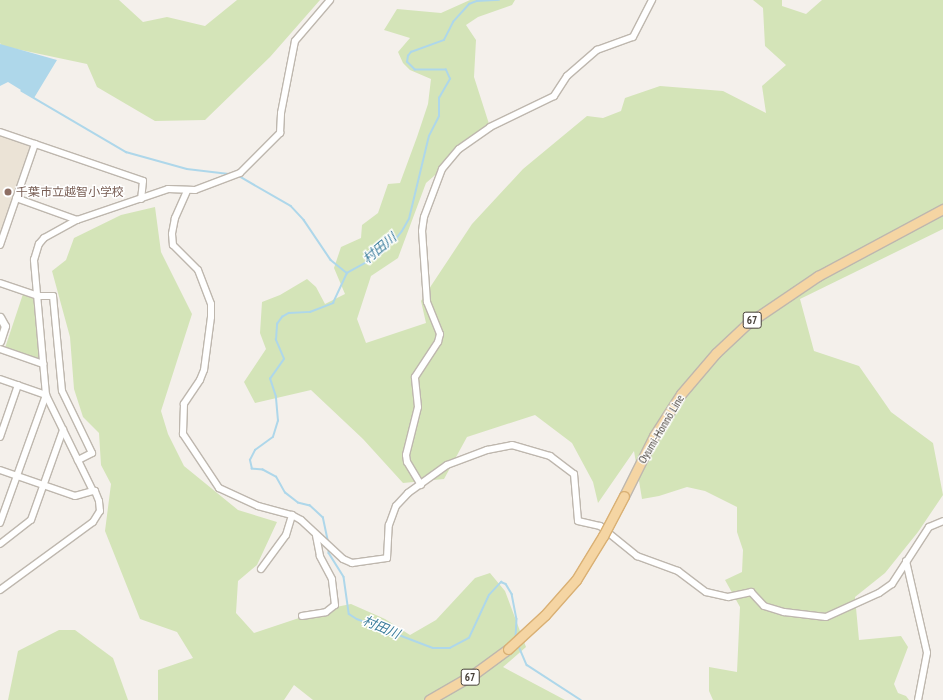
<!DOCTYPE html>
<html>
<head>
<meta charset="utf-8">
<style>
	body { margin:0 }
	#map { position:relative; width:943px; height:700px; overflow:hidden; background:#f4f0eb; font-family:"PT Sans Narrow","Noto Sans JP",sans-serif }
	div>[style] { position:absolute }
	[style*='--x'] { left:calc(var(--x)*1px); top:calc(var(--y)*1px); width:calc(var(--w)*1px); rotate:calc(var(--a)*1deg) }
	.education>* { inset:0; background:#ebe3d6 }
	.green>* { inset:0; background:#d4e4b8 }
	.water>* { inset:0; background:#aed7ea }
	.stream>* { height:1.5px; margin:-0.75px; padding:0 0.75px; transform-origin:0.75px; border-radius:0.75px; background:#aed7ea }
	.roads { filter:drop-shadow(1px 0 #beb7ae) drop-shadow(-1px 0 #beb7ae) drop-shadow(0 1px #beb7ae) drop-shadow(0 -1px #beb7ae) }
	.minor>* { height:6px; margin:-3px; padding:0 3px; transform-origin:3px; border-radius:3px; background:#fff }
	.tertiary>* { height:7px; margin:-3.5px; padding:0 3.5px; transform-origin:3.5px; border-radius:3.5px; background:#fff }
	.primary>* { height:9px; margin:-4.5px; padding:0 4.5px; transform-origin:4.5px; border-radius:4.5px; background:#f5d5a3 }
	.bridges { filter:drop-shadow(1px 0 #d9b074) drop-shadow(-1px 0 #d9b074) drop-shadow(0 1px #d9b074) drop-shadow(0 -1px #d9b074) }
	.primary-bridge>* { height:9px; margin:-4.5px; padding:0 4.5px; transform-origin:4.5px; border-radius:4.5px; background:#f5d5a3 }
	.dots>* { width:11px; height:11px; translate:-50% -50%; box-sizing:border-box; border:2px solid #fff; border-radius:50% }
	span { translate:-50% -50%; white-space:nowrap; text-align:center; line-height:1.15; -webkit-text-stroke:3px #fff; paint-order:stroke }
	.shield-label span { padding:1px 3px; background:#fff; border:1px solid; border-radius:3px; -webkit-text-stroke-width:0 }
	.shield-label { font-size:11px; color:#474039; font-weight:700 }
	.education-label { font-size:12px; color:#785e54 }
	.left { translate:0 -50%; text-align:left }
	.street-label { font-size:12px; color:#474039 }
	.water-label { font-size:13px; color:#387b9a; font-style:italic }
</style>
</head>
<body>
<div id="map">
	<div class="education">
		<i style="clip-path:polygon(0 134px,32px 147px,0 237px)"></i>
	</div>
	<div class="green">
		<i style="clip-path:polygon(0 0,119px 0,143px 22px,167px 17px,205px 26px,237px 0,320px 0,270px 57px,205px 120px,155px 121px,97px 87px,87px 64px,2px 46px,0 43px)"></i>
		<i style="clip-path:polygon(470px 0,515px 0,512px 5px,478px 17px,466px 25px,476px 40px,474px 77px,490px 127px,426px 183px,398px 258px,371px 276px,357px 319px,366px 343px,426px 323px,421px 301px,472px 224px,523px 169px,587px 116px,603px 118px,621px 111px,625px 98px,660px 86px,723px 91px,766px 113px,762px 86px,786px 65px,765px 46px,763px 8px,753px 0,782px 0,782px 6px,806px 14px,822px 0,943px 0,943px 229px,800px 299px,814px 351px,859px 366px,891px 412px,933px 443px,943px 495px,918px 532px,885px 573px,855px 597px,859px 640px,901px 636px,908px 647px,894px 684px,898px 693px,906px 696px,909px 700px,713px 700px,709px 691px,709px 667px,737px 672px,740px 607px,725px 580px,742px 572px,743px 550px,737px 532px,737px 507px,705px 491px,687px 487px,659px 496px,642px 499px,634px 451px,598px 503px,593px 482px,572px 443px,535px 415px,467px 437px,444px 479px,403px 483px,363px 439px,311px 390px,255px 403px,244px 382px,266px 349px,260px 333px,262px 302px,280px 295px,307px 279px,316px 287px,325px 304px,345px 294px,334px 268px,341px 247px,361px 238px,362px 225px,378px 213px,388px 184px,400px 183px,417px 137px,428px 104px,431px 79px,410px 70px,403px 63px,398px 52px,410px 38px,384px 30px,397px 9px,441px 13px)"></i>
		<i style="clip-path:polygon(155px 207px,161px 252px,192px 314px,161px 411px,168px 434px,184px 466px,238px 510px,277px 522px,257px 565px,238px 581px,236px 613px,254px 633px,299px 618px,306px 618px,326px 609px,351px 604px,385px 619px,410px 635px,436px 620px,475px 578px,490px 573px,505px 591px,526px 647px,503px 667px,565px 700px,313px 700px,294px 685px,284px 700px,158px 700px,158px 670px,193px 658px,177px 632px,140px 619px,105px 531px,111px 484px,101px 465px,99px 433px,83px 417px,74px 389px,70px 337px,52px 271px,66px 260px,74px 238px,121px 215px)"></i>
		<i style="clip-path:polygon(23px 294px,36px 300px,41px 358px,38px 359px,5px 348px)"></i>
		<i style="clip-path:polygon(59px 630px,75px 630px,113px 658px,128px 700px,8px 700px,18px 651px)"></i>
	</div>
	<div class="water">
		<i style="clip-path:polygon(0 44px,57px 60px,34px 98px,8px 82px,0 86px)"></i>
	</div>
	<div class="stream">
		<i style="--x:23;--y:89;--w:2;--a:117"></i>
		<i style="--x:22;--y:91;--w:121;--a:30.4"></i>
		<i style="--x:126;--y:152;--w:63;--a:15.6"></i>
		<i style="--x:187;--y:169;--w:42;--a:6.8"></i>
		<i style="--x:239;--y:176;--w:60;--a:30"></i>
		<i style="--x:291;--y:206;--w:19;--a:47"></i>
		<i style="--x:304;--y:220;--w:48;--a:56"></i>
		<i style="--x:331;--y:260;--w:21;--a:39"></i>
		<i style="--x:328;--y:542;--w:25;--a:-102"></i>
		<i style="--x:323;--y:518;--w:18;--a:-137"></i>
		<i style="--x:310;--y:506;--w:12;--a:-166"></i>
		<i style="--x:298;--y:503;--w:16;--a:-142"></i>
		<i style="--x:285;--y:493;--w:18;--a:-119"></i>
		<i style="--x:276;--y:477;--w:15;--a:-152"></i>
		<i style="--x:263;--y:470;--w:11;--a:-175"></i>
		<i style="--x:252;--y:469;--w:9;--a:-103"></i>
		<i style="--x:250;--y:460;--w:11;--a:-63"></i>
		<i style="--x:255;--y:450;--w:22;--a:-36"></i>
		<i style="--x:273;--y:437;--w:17;--a:-73"></i>
		<i style="--x:278;--y:421;--w:24;--a:-95"></i>
		<i style="--x:276;--y:397;--w:19;--a:-108"></i>
		<i style="--x:270;--y:379;--w:24;--a:-55"></i>
		<i style="--x:284;--y:359;--w:21;--a:-113"></i>
		<i style="--x:276;--y:340;--w:16;--a:-86"></i>
		<i style="--x:277;--y:324;--w:9;--a:-54"></i>
		<i style="--x:282;--y:317;--w:8;--a:-30"></i>
		<i style="--x:289;--y:313;--w:21;--a:-3"></i>
		<i style="--x:310;--y:312;--w:25;--a:-21"></i>
		<i style="--x:333;--y:303;--w:33;--a:-65"></i>
		<i style="--x:347;--y:273;--w:25;--a:-29"></i>
		<i style="--x:369;--y:261;--w:14;--a:-56"></i>
		<i style="--x:377;--y:249;--w:20;--a:-27"></i>
		<i style="--x:395;--y:240;--w:11;--a:-52"></i>
		<i style="--x:402;--y:231;--w:14;--a:-60"></i>
		<i style="--x:409;--y:219;--w:85;--a:-76.5"></i>
		<i style="--x:429;--y:136;--w:22;--a:-63"></i>
		<i style="--x:439;--y:116;--w:18;--a:-90"></i>
		<i style="--x:439;--y:98;--w:22;--a:-60"></i>
		<i style="--x:450;--y:79;--w:10;--a:-114"></i>
		<i style="--x:446;--y:70;--w:31;--a:180"></i>
		<i style="--x:415;--y:70;--w:11;--a:-135"></i>
		<i style="--x:407;--y:62;--w:6;--a:-81"></i>
		<i style="--x:408;--y:56;--w:5;--a:-53"></i>
		<i style="--x:411;--y:52;--w:35;--a:-20"></i>
		<i style="--x:444;--y:40;--w:20;--a:-63"></i>
		<i style="--x:453;--y:22;--w:24;--a:-48"></i>
		<i style="--x:469;--y:4;--w:9;--a:-21"></i>
		<i style="--x:477;--y:1;--w:22;--a:-3"></i>
		<i style="--x:329;--y:548;--w:5;--a:90"></i>
		<i style="--x:329;--y:553;--w:28;--a:58"></i>
		<i style="--x:344;--y:577;--w:37;--a:82"></i>
		<i style="--x:349;--y:614;--w:9;--a:32"></i>
		<i style="--x:357;--y:619;--w:81;--a:20.9"></i>
		<i style="--x:433;--y:648;--w:17;--a:0"></i>
		<i style="--x:450;--y:648;--w:21;--a:-28"></i>
		<i style="--x:469;--y:638;--w:47;--a:-65.1"></i>
		<i style="--x:489;--y:595;--w:18;--a:-47"></i>
		<i style="--x:501;--y:582;--w:5;--a:22"></i>
		<i style="--x:506;--y:584;--w:12;--a:59"></i>
		<i style="--x:512;--y:594;--w:25;--a:79"></i>
		<i style="--x:517;--y:619;--w:17;--a:93"></i>
		<i style="--x:518;--y:644;--w:23;--a:67"></i>
		<i style="--x:527;--y:665;--w:64;--a:32.9"></i>
	</div>
	<div class="roads">
		<div class="minor">
			<i style="--x:0;--y:132;--w:151;--a:18.9"></i>
			<i style="--x:143;--y:181;--w:18;--a:96"></i>
			<i style="--x:187;--y:191;--w:30;--a:114"></i>
			<i style="--x:175;--y:218;--w:16;--a:101"></i>
			<i style="--x:172;--y:234;--w:11;--a:85"></i>
			<i style="--x:173;--y:245;--w:35;--a:45"></i>
			<i style="--x:198;--y:270;--w:36;--a:69"></i>
			<i style="--x:211;--y:304;--w:13;--a:90"></i>
			<i style="--x:211;--y:317;--w:53;--a:97.5"></i>
			<i style="--x:204;--y:370;--w:11;--a:112"></i>
			<i style="--x:200;--y:380;--w:29;--a:124"></i>
			<i style="--x:184;--y:404;--w:30;--a:92"></i>
			<i style="--x:183;--y:434;--w:65;--a:56.3"></i>
			<i style="--x:219;--y:488;--w:43;--a:24.8"></i>
			<i style="--x:258;--y:506;--w:35;--a:15"></i>
			<i style="--x:292;--y:515;--w:10;--a:29"></i>
			<i style="--x:301;--y:520;--w:57;--a:42.9"></i>
			<i style="--x:343;--y:559;--w:10;--a:24"></i>
			<i style="--x:352;--y:563;--w:35;--a:-8"></i>
			<i style="--x:387;--y:558;--w:33;--a:-87"></i>
			<i style="--x:389;--y:525;--w:20;--a:-70"></i>
			<i style="--x:396;--y:506;--w:18;--a:-47"></i>
			<i style="--x:408;--y:493;--w:48;--a:-35.7"></i>
			<i style="--x:447;--y:465;--w:43;--a:-20.6"></i>
			<i style="--x:487;--y:450;--w:25;--a:-11"></i>
			<i style="--x:512;--y:445;--w:40;--a:16"></i>
			<i style="--x:550;--y:456;--w:30;--a:37"></i>
			<i style="--x:574;--y:474;--w:47;--a:85.1"></i>
			<i style="--x:578;--y:521;--w:23;--a:13"></i>
			<i style="--x:600;--y:526;--w:48;--a:39"></i>
			<i style="--x:637;--y:556;--w:44;--a:20.1"></i>
			<i style="--x:678;--y:571;--w:35;--a:37"></i>
			<i style="--x:706;--y:592;--w:23;--a:13"></i>
			<i style="--x:728;--y:597;--w:24;--a:-12"></i>
			<i style="--x:751;--y:592;--w:19;--a:47"></i>
			<i style="--x:764;--y:606;--w:21;--a:17"></i>
			<i style="--x:784;--y:612;--w:42;--a:6.8"></i>
			<i style="--x:826;--y:617;--w:58;--a:-24.4"></i>
			<i style="--x:879;--y:593;--w:16;--a:-35"></i>
			<i style="--x:892;--y:584;--w:68;--a:-57"></i>
			<i style="--x:929;--y:527;--w:15;--a:-23"></i>
			<i style="--x:16;--y:198;--w:65;--a:19.8"></i>
			<i style="--x:0;--y:245;--w:107;--a:-70.9"></i>
			<i style="--x:0;--y:283;--w:40;--a:18.9"></i>
			<i style="--x:38;--y:296;--w:15;--a:0"></i>
			<i style="--x:53;--y:296;--w:95;--a:84.6"></i>
			<i style="--x:62;--y:391;--w:69;--a:64.2"></i>
			<i style="--x:92;--y:453;--w:16;--a:153"></i>
			<i style="--x:0;--y:349;--w:46;--a:19.2"></i>
			<i style="--x:0;--y:379;--w:49;--a:19.2"></i>
			<i style="--x:46;--y:395;--w:136;--a:109.8"></i>
			<i style="--x:0;--y:437;--w:55;--a:-70.9"></i>
			<i style="--x:0;--y:470;--w:79;--a:19.1"></i>
			<i style="--x:75;--y:496;--w:19;--a:-16"></i>
			<i style="--x:93;--y:491;--w:107;--a:-116.1"></i>
			<i style="--x:46;--y:395;--w:136;--a:-95.1"></i>
			<i style="--x:34;--y:260;--w:17;--a:-73"></i>
			<i style="--x:39;--y:244;--w:8;--a:-50"></i>
			<i style="--x:44;--y:238;--w:38;--a:-29"></i>
			<i style="--x:77;--y:220;--w:96;--a:-18.8"></i>
			<i style="--x:168;--y:189;--w:27;--a:2"></i>
			<i style="--x:195;--y:190;--w:48;--a:-20.7"></i>
			<i style="--x:240;--y:173;--w:57;--a:-45"></i>
			<i style="--x:280;--y:133;--w:20;--a:-87"></i>
			<i style="--x:281;--y:113;--w:73;--a:-79"></i>
			<i style="--x:295;--y:41;--w:54;--a:-49.5"></i>
			<i style="--x:421;--y:485;--w:27;--a:-121"></i>
			<i style="--x:407;--y:462;--w:7;--a:-98"></i>
			<i style="--x:406;--y:455;--w:49;--a:-76"></i>
			<i style="--x:418;--y:407;--w:30;--a:-96"></i>
			<i style="--x:415;--y:377;--w:42;--a:-56.7"></i>
			<i style="--x:438;--y:342;--w:8;--a:-76"></i>
			<i style="--x:440;--y:334;--w:35;--a:-112"></i>
			<i style="--x:427;--y:302;--w:71;--a:-94"></i>
			<i style="--x:422;--y:231;--w:14;--a:-82"></i>
			<i style="--x:424;--y:217;--w:51;--a:-69.4"></i>
			<i style="--x:442;--y:169;--w:26;--a:-50"></i>
			<i style="--x:459;--y:149;--w:38;--a:-35"></i>
			<i style="--x:490;--y:127;--w:71;--a:-25.8"></i>
			<i style="--x:554;--y:96;--w:24;--a:-57"></i>
			<i style="--x:567;--y:76;--w:40;--a:-41"></i>
			<i style="--x:597;--y:50;--w:38;--a:-20"></i>
			<i style="--x:633;--y:37;--w:42;--a:-62.8"></i>
			<i style="--x:0;--y:544;--w:39;--a:-38"></i>
			<i style="--x:31;--y:520;--w:96;--a:-70.4"></i>
			<i style="--x:906;--y:561;--w:94;--a:77.1"></i>
			<i style="--x:927;--y:653;--w:48;--a:100.8"></i>
			<i style="--x:261;--y:569;--w:42;--a:-53.7"></i>
			<i style="--x:286;--y:535;--w:21;--a:-73"></i>
			<i style="--x:0;--y:590;--w:115;--a:-36.2"></i>
			<i style="--x:93;--y:522;--w:13;--a:-58"></i>
			<i style="--x:100;--y:511;--w:10;--a:-96"></i>
			<i style="--x:99;--y:501;--w:11;--a:-112"></i>
			<i style="--x:95;--y:491;--w:2;--a:180"></i>
			<i style="--x:302;--y:616;--w:24;--a:-9"></i>
			<i style="--x:326;--y:612;--w:11;--a:-38"></i>
			<i style="--x:335;--y:605;--w:26;--a:-97"></i>
			<i style="--x:332;--y:579;--w:26;--a:-118"></i>
			<i style="--x:320;--y:556;--w:21;--a:-101"></i>
		</div>
		<div class="tertiary">
			<i style="--x:0;--y:317;--w:10;--a:61"></i>
			<i style="--x:5;--y:326;--w:16;--a:108"></i>
		</div>
		<div class="primary">
			<i style="--x:624;--y:496;--w:67;--a:-63.4"></i>
			<i style="--x:654;--y:436;--w:50;--a:-57.3"></i>
			<i style="--x:681;--y:394;--w:54;--a:-49.5"></i>
			<i style="--x:716;--y:353;--w:42;--a:-43.1"></i>
			<i style="--x:747;--y:324;--w:86;--a:-34.1"></i>
			<i style="--x:818;--y:276;--w:142;--a:-28.2"></i>
			<i style="--x:429;--y:700;--w:52;--a:-30"></i>
			<i style="--x:474;--y:674;--w:42;--a:-36.3"></i>
		</div>
	</div>
	<div class="bridges">
		<div class="primary-bridge">
			<i style="--x:508;--y:649;--w:50;--a:-42.6"></i>
			<i style="--x:545;--y:615;--w:47;--a:-48.5"></i>
			<i style="--x:576;--y:580;--w:52;--a:-58.5"></i>
			<i style="--x:603;--y:536;--w:45;--a:-62.3"></i>
		</div>
	</div>
	<div class="dots">
		<i style="left:8px;top:192px;background:#8d6e63"></i>
	</div>
	<div class="shield-label">
		<span style="left:752px;top:320px">67</span>
		<span style="left:470px;top:677px">67</span>
	</div>
	<div class="education-label">
		<span class="left" style="left:16px;top:192px">千葉市立越智小学校</span>
	</div>
	<div class="street-label">
		<span style="left:661px;top:429px;rotate:-59deg">Oyumi-Honnō Line</span>
	</div>
	<div class="water-label">
		<span style="left:380px;top:249px;rotate:-40deg">村田川</span>
		<span style="left:381px;top:628px;rotate:23deg">村田川</span>
	</div>
</div>
</body>
</html>
